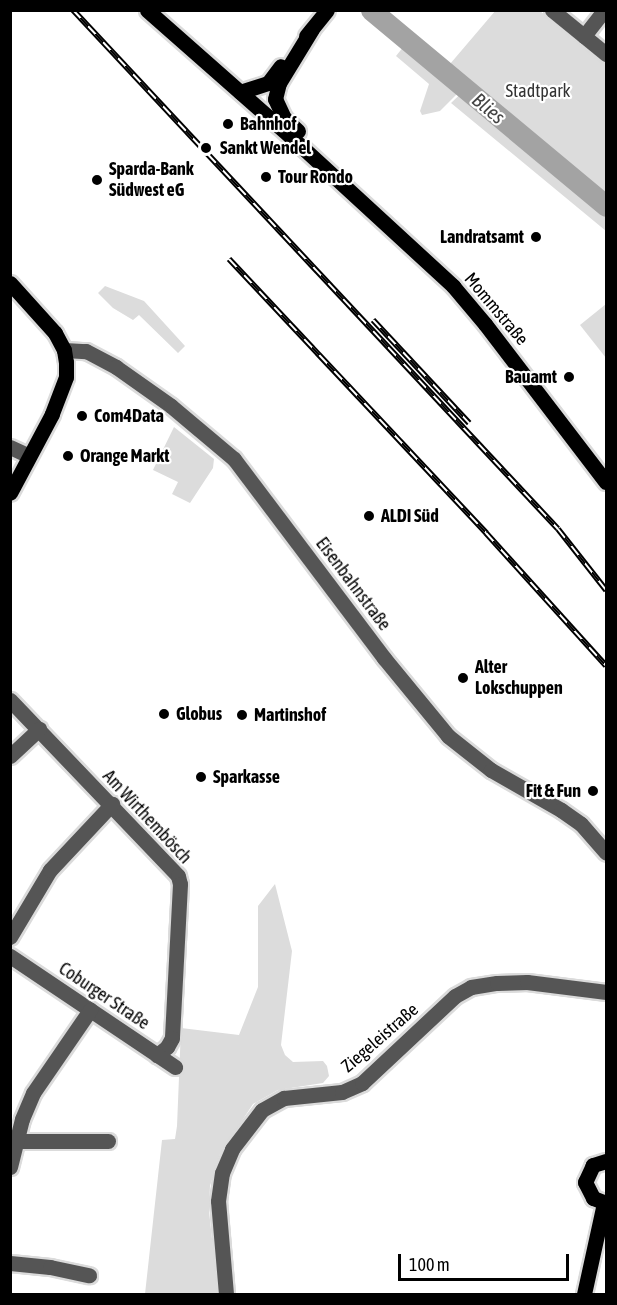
<!DOCTYPE html>
<html>
<head>
<meta charset="utf-8">
<style>
	body { margin:0 }
	#map { position:relative; width:617px; height:1305px; overflow:hidden; background:#fff; font-family:"Asap Condensed",sans-serif }
	div>[style] { position:absolute }
	[style*='--x'] { left:calc(var(--x)*1px); top:calc(var(--y)*1px); width:calc(var(--w)*1px); rotate:calc(var(--a)*1deg) }
	.green>* { inset:0; background:#dcdcdc }
	.river>* { height:21px; margin:-10.5px; padding:0 10.5px; transform-origin:10.5px; border-radius:10.5px; background:#a3a3a3 }
	.roads { filter:drop-shadow(2px 0 #dbdbdb) drop-shadow(-2px 0 #dbdbdb) drop-shadow(0 2px #dbdbdb) drop-shadow(0 -2px #dbdbdb) }
	.minor>* { height:15px; margin:-7.5px; padding:0 7.5px; transform-origin:7.5px; border-radius:7.5px; background:#555 }
	.major>* { height:15px; margin:-7.5px; padding:0 7.5px; transform-origin:7.5px; border-radius:7.5px; background:#000 }
	.rail>* { height:6px; margin-top:-3px; transform-origin:0; background:repeating-linear-gradient(90deg,#fff 0 11px,#000 0 22px); box-sizing:border-box; border-block:2px solid #000 }
	.dots>* { width:16px; height:16px; translate:-50% -50%; box-sizing:border-box; border:3px solid #fff; border-radius:50% }
	span { translate:-50% -50%; white-space:nowrap; text-align:center; line-height:1.15; -webkit-text-stroke:4.5px #fff; paint-order:stroke }
	.park-label { font-size:18px; color:#333 }
	.poi-label { font-size:18px; color:#000; font-weight:700 }
	.left { translate:0 -50%; text-align:left }
	.right { translate:-100% -50%; text-align:right }
	.street-label { font-size:18px; color:#000 }
	.water-label { font-size:20px; color:#444; font-style:italic }
	.frame { position:absolute; inset:0; border:12px solid #000; pointer-events:none }
	.scale { position:absolute; left:398px; top:1254px; width:171px; height:27px; box-sizing:border-box; border:3px solid #000; border-top:0; padding-left:8px; font-size:18px; line-height:21px; white-space:nowrap; color:#000; -webkit-text-stroke:4px #fff; paint-order:stroke }
</style>
</head>
<body>
<div id="map">
	<div class="green">
		<i style="clip-path:polygon(496px 10px,540px 11px,606px 64px,606px 231px,451px 103px,472px 83px,450px 64px)"></i>
		<i style="clip-path:polygon(408px 41px,464px 87px,440px 111px,422px 115px,420px 111px,429px 84px,396px 56px)"></i>
		<i style="clip-path:polygon(105px 286px,144px 301px,185px 346px,178px 353px,139px 315px,133px 320px,113px 308px,98px 293px)"></i>
		<i style="clip-path:polygon(606px 304px,606px 358px,580px 325px)"></i>
		<i style="clip-path:polygon(174px 427px,214px 459px,213px 468px,190px 503px,172px 494px,178px 482px,153px 470px)"></i>
		<i style="clip-path:polygon(275px 884px,292px 951px,281px 1045px,285px 1055px,293px 1062px,323px 1061px,327px 1066px,329px 1076px,323px 1083px,278px 1090px,253px 1104px,220px 1154px,210px 1186px,209px 1211px,218px 1294px,145px 1294px,162px 1140px,175px 1139px,177px 1126px,181px 1028px,239px 1035px,258px 987px,258px 906px)"></i>
	</div>
	<div class="river">
		<i style="--x:371;--y:10;--w:306;--a:39.8"></i>
	</div>
	<div class="roads">
		<div class="minor">
			<i style="--x:552;--y:10;--w:70;--a:39.2"></i>
			<i style="--x:584;--y:36;--w:33;--a:-52"></i>
			<i style="--x:64;--y:350;--w:22;--a:3"></i>
			<i style="--x:86;--y:351;--w:34;--a:28"></i>
			<i style="--x:116;--y:367;--w:67;--a:35.3"></i>
			<i style="--x:171;--y:406;--w:82;--a:40.1"></i>
			<i style="--x:234;--y:459;--w:249;--a:53"></i>
			<i style="--x:384;--y:658;--w:101;--a:50.6"></i>
			<i style="--x:448;--y:736;--w:55;--a:38.3"></i>
			<i style="--x:491;--y:770;--w:81;--a:29.7"></i>
			<i style="--x:561;--y:810;--w:24;--a:35"></i>
			<i style="--x:581;--y:824;--w:38;--a:49"></i>
			<i style="--x:10;--y:447;--w:21;--a:25"></i>
			<i style="--x:10;--y:700;--w:243;--a:46.3"></i>
			<i style="--x:178;--y:876;--w:8;--a:76"></i>
			<i style="--x:180;--y:884;--w:154;--a:93"></i>
			<i style="--x:172;--y:1038;--w:10;--a:119"></i>
			<i style="--x:167;--y:1047;--w:13;--a:141"></i>
			<i style="--x:10;--y:756;--w:40;--a:-43"></i>
			<i style="--x:10;--y:937;--w:78;--a:-59.2"></i>
			<i style="--x:50;--y:870;--w:91;--a:-46.8"></i>
			<i style="--x:10;--y:956;--w:199;--a:33.9"></i>
			<i style="--x:16;--y:1141;--w:92;--a:0"></i>
			<i style="--x:10;--y:1167;--w:49;--a:-76"></i>
			<i style="--x:22;--y:1119;--w:28;--a:-67"></i>
			<i style="--x:33;--y:1093;--w:101;--a:-55.5"></i>
			<i style="--x:10;--y:1263;--w:40;--a:5.7"></i>
			<i style="--x:50;--y:1267;--w:40;--a:12"></i>
			<i style="--x:226;--y:1294;--w:93;--a:-94.9"></i>
			<i style="--x:218;--y:1201;--w:28;--a:-82"></i>
			<i style="--x:222;--y:1173;--w:26;--a:-67"></i>
			<i style="--x:232;--y:1149;--w:49;--a:-52.4"></i>
			<i style="--x:262;--y:1110;--w:25;--a:-29"></i>
			<i style="--x:284;--y:1098;--w:58;--a:-5.9"></i>
			<i style="--x:342;--y:1092;--w:22;--a:-24"></i>
			<i style="--x:362;--y:1083;--w:127;--a:-43.1"></i>
			<i style="--x:455;--y:996;--w:18;--a:-29"></i>
			<i style="--x:471;--y:987;--w:26;--a:-9"></i>
			<i style="--x:497;--y:983;--w:30;--a:-2"></i>
			<i style="--x:527;--y:982;--w:80;--a:7.2"></i>
		</div>
		<div class="major">
			<i style="--x:147;--y:10;--w:191;--a:41.4"></i>
			<i style="--x:290;--y:136;--w:222;--a:42.6"></i>
			<i style="--x:453;--y:286;--w:50;--a:49.9"></i>
			<i style="--x:485;--y:324;--w:199;--a:52.6"></i>
			<i style="--x:306;--y:36;--w:33;--a:-51"></i>
			<i style="--x:240;--y:92;--w:29;--a:-18"></i>
			<i style="--x:268;--y:83;--w:21;--a:-53"></i>
			<i style="--x:298;--y:131;--w:19;--a:-137"></i>
			<i style="--x:284;--y:118;--w:21;--a:-115"></i>
			<i style="--x:275;--y:99;--w:16;--a:-76"></i>
			<i style="--x:279;--y:83;--w:63;--a:-58.6"></i>
			<i style="--x:10;--y:283;--w:67;--a:48"></i>
			<i style="--x:55;--y:333;--w:19;--a:62"></i>
			<i style="--x:64;--y:350;--w:12;--a:81"></i>
			<i style="--x:66;--y:362;--w:15;--a:90"></i>
			<i style="--x:66;--y:377;--w:40;--a:111"></i>
			<i style="--x:52;--y:414;--w:89;--a:118"></i>
			<i style="--x:606;--y:1161;--w:14;--a:163"></i>
			<i style="--x:593;--y:1165;--w:19;--a:115"></i>
			<i style="--x:585;--y:1182;--w:18;--a:63"></i>
			<i style="--x:593;--y:1198;--w:14;--a:21"></i>
			<i style="--x:584;--y:1294;--w:93;--a:-77.6"></i>
		</div>
	</div>
	<div class="rail">
		<i style="--x:73;--y:10;--w:710;--a:46.94"></i>
		<i style="--x:558;--y:529;--w:78;--a:51.8"></i>
		<i style="--x:229;--y:259;--w:376;--a:46.8"></i>
		<i style="--x:486;--y:533;--w:179;--a:47.9"></i>
		<i style="--x:373;--y:320;--w:141;--a:47"></i>
	</div>
	<div class="dots">
		<i style="left:228px;top:124px;background:#000"></i>
		<i style="left:206px;top:148px;background:#000"></i>
		<i style="left:266px;top:177px;background:#000"></i>
		<i style="left:97px;top:180px;background:#000"></i>
		<i style="left:536px;top:237px;background:#000"></i>
		<i style="left:569px;top:377px;background:#000"></i>
		<i style="left:82px;top:416px;background:#000"></i>
		<i style="left:68px;top:456px;background:#000"></i>
		<i style="left:369px;top:516px;background:#000"></i>
		<i style="left:463px;top:678px;background:#000"></i>
		<i style="left:164px;top:714px;background:#000"></i>
		<i style="left:242px;top:715px;background:#000"></i>
		<i style="left:201px;top:777px;background:#000"></i>
		<i style="left:593px;top:791px;background:#000"></i>
	</div>
	<div class="park-label">
		<span style="left:538px;top:91px">Stadtpark</span>
	</div>
	<div class="poi-label">
		<span class="left" style="left:240px;top:124px">Bahnhof</span>
		<span class="left" style="left:220px;top:148px">Sankt Wendel</span>
		<span class="left" style="left:109px;top:180px">Sparda-Bank<br>Südwest eG</span>
		<span class="left" style="left:278px;top:177px">Tour Rondo</span>
		<span class="right" style="left:524px;top:237px">Landratsamt</span>
		<span class="right" style="left:557px;top:377px">Bauamt</span>
		<span class="left" style="left:94px;top:416px">Com4Data</span>
		<span class="left" style="left:80px;top:456px">Orange Markt</span>
		<span class="left" style="left:381px;top:516px">ALDI Süd</span>
		<span class="left" style="left:475px;top:678px">Alter<br>Lokschuppen</span>
		<span class="left" style="left:176px;top:714px">Globus</span>
		<span class="left" style="left:254px;top:715px">Martinshof</span>
		<span class="left" style="left:213px;top:777px">Sparkasse</span>
		<span class="right" style="left:581px;top:791px">Fit &amp; Fun</span>
	</div>
	<div class="street-label">
		<span style="left:496px;top:309px;rotate:50deg">Mommstraße</span>
		<span style="left:353px;top:584px;rotate:53deg">Eisenbahnstraße</span>
		<span style="left:147px;top:817px;rotate:47deg">Am Wirthembösch</span>
		<span style="left:104px;top:996px;rotate:34deg">Coburger Straße</span>
		<span style="left:380px;top:1038px;rotate:-41deg">Ziegeleistraße</span>
	</div>
	<div class="water-label">
		<span style="left:489px;top:108px;rotate:40deg">Blies</span>
	</div>
	<div class="frame"></div>
	<div class="scale">100 m</div>
</div>
</body>
</html>
